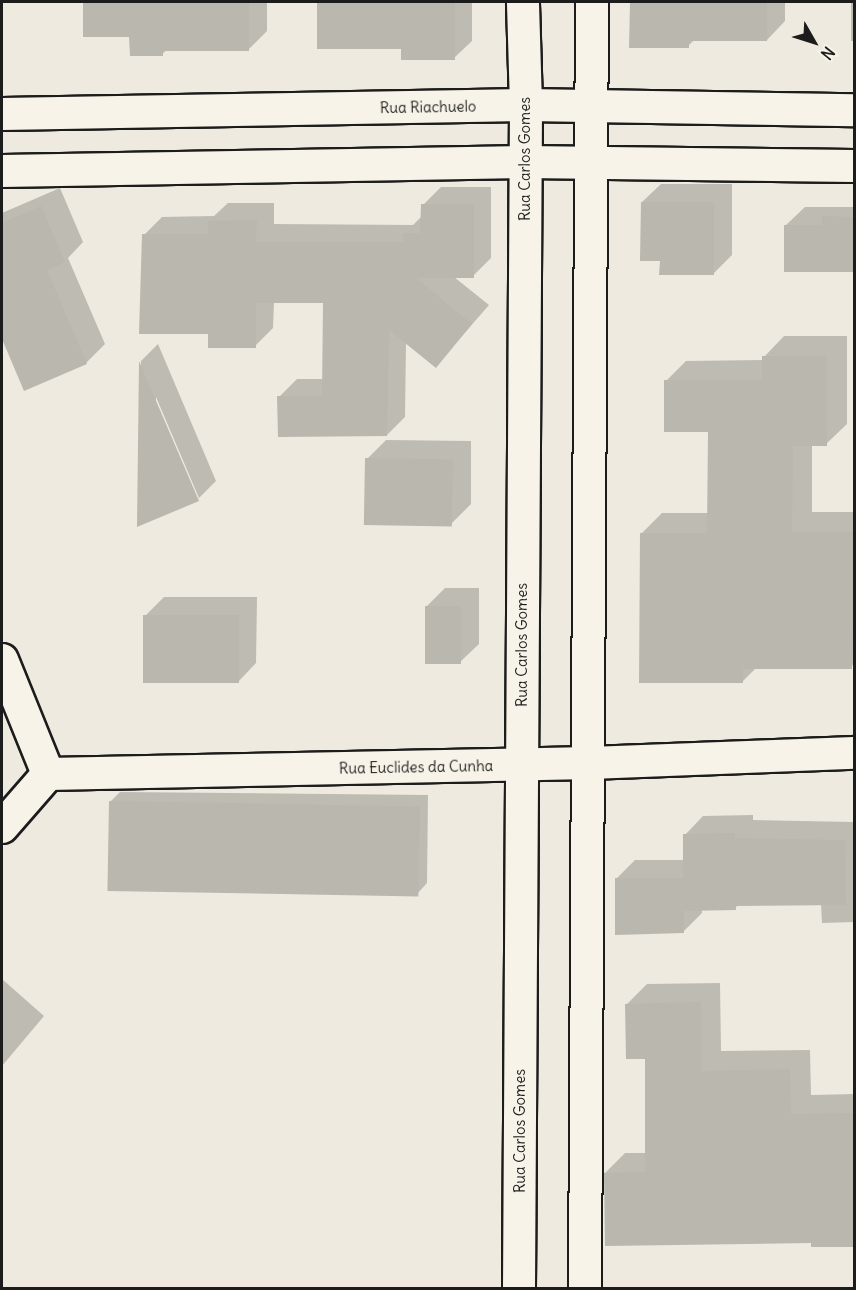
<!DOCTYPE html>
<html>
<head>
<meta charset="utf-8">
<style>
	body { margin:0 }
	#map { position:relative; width:856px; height:1290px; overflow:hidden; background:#eeeae0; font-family:Delius,sans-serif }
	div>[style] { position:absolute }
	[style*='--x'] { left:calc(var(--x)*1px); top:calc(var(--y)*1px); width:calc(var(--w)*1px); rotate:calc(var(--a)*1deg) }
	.shadow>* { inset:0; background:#0003; transform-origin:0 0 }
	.building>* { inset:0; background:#bab7af; transform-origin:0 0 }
	.roads { filter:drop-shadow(2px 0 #1c1c1c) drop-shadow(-2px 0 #1c1c1c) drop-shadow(0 2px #1c1c1c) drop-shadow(0 -2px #1c1c1c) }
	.street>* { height:32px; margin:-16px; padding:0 16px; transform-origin:16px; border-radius:16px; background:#f7f3e8 }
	span { translate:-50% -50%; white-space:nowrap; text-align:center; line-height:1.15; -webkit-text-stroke:4.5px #f7f3e8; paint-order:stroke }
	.street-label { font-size:15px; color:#1c1c1c }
	.frame { position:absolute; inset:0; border:3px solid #1c1c1c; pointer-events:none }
	.north { position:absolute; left:784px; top:12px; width:60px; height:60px; -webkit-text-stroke:4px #f7f3e8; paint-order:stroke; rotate:129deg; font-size:16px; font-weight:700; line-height:24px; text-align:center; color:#1c1c1c }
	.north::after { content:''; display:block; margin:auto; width:21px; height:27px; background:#1c1c1c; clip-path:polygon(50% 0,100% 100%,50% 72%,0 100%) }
</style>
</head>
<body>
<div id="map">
	<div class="shadow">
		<i style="clip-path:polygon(84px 2px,267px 2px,267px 31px,248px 50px,167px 50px,162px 54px,131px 35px,84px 35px)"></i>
		<i style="clip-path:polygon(318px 2px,472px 2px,472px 41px,454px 58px,403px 48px,318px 48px)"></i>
		<i style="clip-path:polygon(631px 2px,785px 2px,785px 21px,767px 40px,695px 39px,688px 46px,631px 47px)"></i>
		<i style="left:851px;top:2px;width:3px;height:39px"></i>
		<i style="clip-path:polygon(661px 184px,732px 184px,732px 255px,713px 274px,661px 259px,642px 202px)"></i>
		<i style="clip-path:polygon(441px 187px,491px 187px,491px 258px,473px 276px,454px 277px,489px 305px,436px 366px,406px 342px,405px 417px,387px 435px,279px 397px,297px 379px,324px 379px,324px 302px,274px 302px,273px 328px,255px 346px,209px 333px,144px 235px,162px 217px,214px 216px,228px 203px,274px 203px,274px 224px,413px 225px,422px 216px,423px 205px)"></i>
		<i style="clip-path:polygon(60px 188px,83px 242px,68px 258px,105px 344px,86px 363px,25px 389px,2px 336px,2px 213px)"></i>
		<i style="clip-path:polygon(805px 207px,854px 207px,854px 252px,786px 225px)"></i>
		<i style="clip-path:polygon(784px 336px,847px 336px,847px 424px,826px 444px,812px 444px,812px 512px,854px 512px,854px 663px,851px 667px,756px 668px,742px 682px,641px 534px,662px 513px,709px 513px,709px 430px,666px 381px,686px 361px,764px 360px,764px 357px)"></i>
		<i style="clip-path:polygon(evenodd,158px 344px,216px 481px,198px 499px,139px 525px,141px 361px,158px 344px,156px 397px,199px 498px,196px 499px,156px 405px,156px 397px)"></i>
		<i style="clip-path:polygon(386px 440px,471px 441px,471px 504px,452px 523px,367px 459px)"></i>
		<i style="clip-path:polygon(445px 588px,479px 588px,479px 644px,460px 662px,426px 607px)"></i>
		<i style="clip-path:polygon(164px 597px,257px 597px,256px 663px,238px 682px,145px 616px)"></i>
		<i style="clip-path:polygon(120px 792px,428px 795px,427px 883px,418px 893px,111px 801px)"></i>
		<i style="clip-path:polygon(753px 815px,753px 820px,854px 822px,854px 922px,822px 923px,821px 904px,738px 905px,735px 908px,702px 909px,702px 913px,683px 932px,616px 879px,635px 860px,685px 860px,685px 835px,703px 816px)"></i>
		<i style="clip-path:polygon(2px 979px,44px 1016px,2px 1066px)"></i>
		<i style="clip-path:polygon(720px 983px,721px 1051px,810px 1050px,811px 1095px,854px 1094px,854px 1245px,812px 1241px,605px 1173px,625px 1153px,647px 1153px,646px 1057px,627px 1004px,647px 984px)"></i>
	</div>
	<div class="building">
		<i style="clip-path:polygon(83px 2px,249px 2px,249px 51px,163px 51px,163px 56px,130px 56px,129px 37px,83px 37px)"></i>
		<i style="clip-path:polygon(317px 2px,455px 2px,455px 60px,401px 60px,401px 49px,317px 49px)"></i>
		<i style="clip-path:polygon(630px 2px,767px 2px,767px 41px,689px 41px,689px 48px,629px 48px)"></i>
		<i style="clip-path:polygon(641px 202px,714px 202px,714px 275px,659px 275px,660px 261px,640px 261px)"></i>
		<i style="clip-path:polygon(421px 204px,474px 204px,474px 278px,416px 278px,472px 324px,436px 368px,389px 330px,387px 436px,278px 437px,277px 396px,322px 396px,323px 303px,256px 303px,256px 348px,208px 348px,208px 334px,139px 334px,142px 234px,208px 234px,208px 221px,257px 220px,256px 242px,403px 242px,403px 233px,420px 233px)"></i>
		<i style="clip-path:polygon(41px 206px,65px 262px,47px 270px,87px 364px,24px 391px,2px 339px,2px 223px)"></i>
		<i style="clip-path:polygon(822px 216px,855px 217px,855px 272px,784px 272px,784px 225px,822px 225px)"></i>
		<i style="clip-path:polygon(762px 356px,827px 356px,827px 446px,793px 446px,792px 532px,855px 532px,852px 669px,743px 669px,743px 683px,639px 683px,640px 533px,707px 533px,708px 432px,664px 432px,664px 380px,762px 380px)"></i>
		<i style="clip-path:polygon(139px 361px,199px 501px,137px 527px)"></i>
		<i style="left:365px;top:458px;width:88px;height:67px;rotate:1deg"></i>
		<i style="left:425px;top:606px;width:36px;height:58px"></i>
		<i style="left:143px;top:615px;width:96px;height:68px"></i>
		<i style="left:109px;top:801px;width:311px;height:90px;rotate:1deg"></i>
		<i style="clip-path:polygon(735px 833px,735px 838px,845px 840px,846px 905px,736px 906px,736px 910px,684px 911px,684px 933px,615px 935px,615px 878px,683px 878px,683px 834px)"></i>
		<i style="clip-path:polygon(701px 1002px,701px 1071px,790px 1069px,791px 1114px,855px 1113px,855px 1247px,811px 1247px,811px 1243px,605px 1246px,604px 1173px,645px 1172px,645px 1059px,626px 1059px,625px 1004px)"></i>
	</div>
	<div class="roads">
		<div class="street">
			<i style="--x:2;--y:114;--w:524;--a:-0.98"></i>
			<i style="--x:526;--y:105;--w:328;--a:0.9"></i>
			<i style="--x:2;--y:171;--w:523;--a:-0.99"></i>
			<i style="--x:525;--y:162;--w:329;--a:0.7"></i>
			<i style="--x:2;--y:660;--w:123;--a:68"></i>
			<i style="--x:2;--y:827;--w:70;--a:-49"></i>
			<i style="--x:48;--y:774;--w:542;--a:-1.16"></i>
			<i style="--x:590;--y:763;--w:264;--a:-2.2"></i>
			<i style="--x:519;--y:1288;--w:1183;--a:-89.66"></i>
			<i style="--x:526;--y:105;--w:103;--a:-91.7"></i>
			<i style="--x:585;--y:1288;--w:1286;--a:-89.69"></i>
		</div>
	</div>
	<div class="street-label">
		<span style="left:428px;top:107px;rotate:-1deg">Rua Riachuelo</span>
		<span style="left:525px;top:159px;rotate:-90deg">Rua Carlos Gomes</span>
		<span style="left:522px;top:645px;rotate:-90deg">Rua Carlos Gomes</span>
		<span style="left:416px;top:767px;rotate:-1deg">Rua Euclides da Cunha</span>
		<span style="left:520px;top:1131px;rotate:-90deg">Rua Carlos Gomes</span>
	</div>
	<div class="frame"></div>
	<div class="north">N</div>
</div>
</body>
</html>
